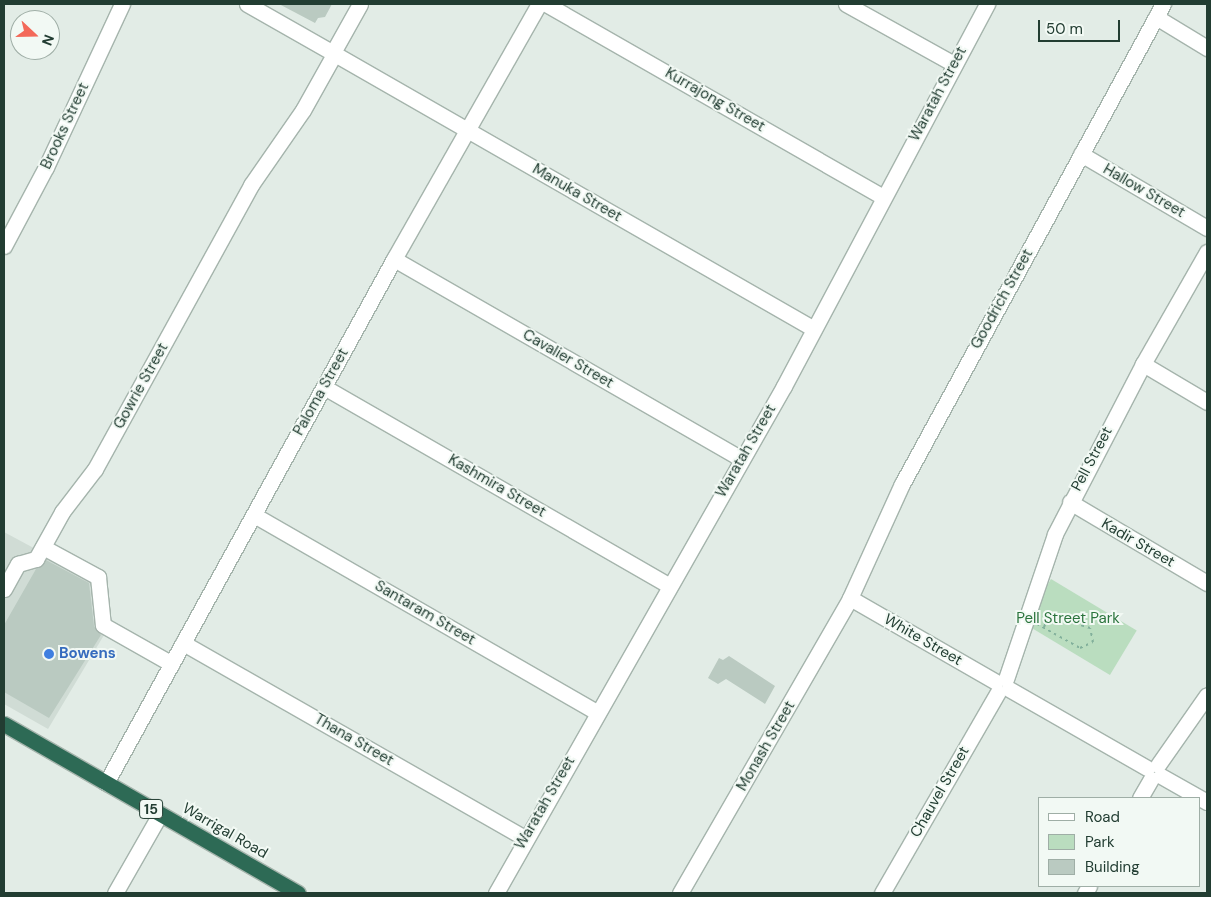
<!DOCTYPE html>
<html>
<head>
<meta charset="utf-8">
<style>
	body { margin:0 }
	#map { position:relative; width:1211px; height:897px; overflow:hidden; background:#e2ece6; font-family:"DM Sans",sans-serif }
	div>[style] { position:absolute }
	[style*='--x'] { left:calc(var(--x)*1px); top:calc(var(--y)*1px); width:calc(var(--w)*1px); rotate:calc(var(--a)*1deg) }
	.built>* { inset:0; background:#d0dcd5 }
	.green>* { inset:0; background:#baddbf; transform-origin:0 0 }
	.building>* { inset:0; background:#bacac1 }
	.path>* { height:2px; margin-top:-1px; transform-origin:0; background:repeating-linear-gradient(90deg,#82b09b 0 2.5px,transparent 0 6.5px) }
	.roads { filter:drop-shadow(1px 0 #a5b4ac) drop-shadow(-1px 0 #a5b4ac) drop-shadow(0 1px #a5b4ac) drop-shadow(0 -1px #a5b4ac) }
	.minor>* { height:15px; margin:-7.5px; padding:0 7.5px; transform-origin:7.5px; border-radius:7.5px; background:#fff }
	.highway>* { height:15px; margin:-7.5px; padding:0 7.5px; transform-origin:7.5px; border-radius:7.5px; background:#2d6a55 }
	.dots>* { width:14px; height:14px; translate:-50% -50%; box-sizing:border-box; border:2px solid #f2f9f4; border-radius:50% }
	span { translate:-50% -50%; white-space:nowrap; text-align:center; line-height:1.15; -webkit-text-stroke:4px #f2f9f4; paint-order:stroke }
	.shield-label span { padding:1px 4px; background:#f2f9f4; border:1px solid; border-radius:4px; -webkit-text-stroke-width:0 }
	.shield-label { font-size:14px; color:#223d32; font-weight:700 }
	.street-label { font-size:15px; color:#223d32 }
	.park-label { font-size:15px; color:#2b743d }
	.shop-label { font-size:15px; color:#366cbe; font-weight:700 }
	.left { translate:0 -50%; text-align:left }
	.frame { position:absolute; inset:0; border:5px solid #223d32; pointer-events:none }
	.legend { position:absolute; left:1038px; top:797px; width:162px; height:90px; box-sizing:border-box; background:#f2f9f4; border:1px solid #9faea6; margin:0; padding:6px 9px; list-style:none; font-size:15px; color:#223d32 }
	.legend li { display:flex; align-items:center; gap:10px; height:25px }
	.legend b { width:25px; border:1px solid #9faea6 }
	.north { position:absolute; left:10px; top:10px; width:50px; height:50px; box-sizing:border-box; background:#f2f9f4; border:1px solid #9faea6; border-radius:50%; rotate:111deg; font-size:14px; font-weight:700; line-height:20px; text-align:center; color:#223d32 }
	.north::after { content:''; display:block; margin:auto; width:18px; height:22px; background:#f36959; clip-path:polygon(50% 0,100% 100%,50% 72%,0 100%) }
	.scale { position:absolute; left:1038px; top:20px; width:82px; height:22px; box-sizing:border-box; border:2px solid #223d32; border-top:0; padding-left:6px; font-size:15px; line-height:18px; white-space:nowrap; color:#223d32; -webkit-text-stroke:4px #f2f9f4; paint-order:stroke }
</style>
</head>
<body>
<div id="map">
	<div class="built">
		<i style="clip-path:polygon(4px 532px,93px 580px,107px 630px,48px 729px,4px 704px)"></i>
	</div>
	<div class="green">
		<i style="left:1051px;top:579px;width:100px;height:52px;rotate:31deg"></i>
	</div>
	<div class="building">
		<i style="clip-path:polygon(279px 4px,332px 4px,325px 17px,318px 18px,315px 23px)"></i>
		<i style="clip-path:polygon(46px 560px,89px 583px,94px 626px,101px 635px,49px 718px,4px 692px,4px 625px,36px 569px)"></i>
		<i style="clip-path:polygon(729px 656px,775px 686px,765px 704px,726px 679px,718px 684px,708px 678px,719px 658px,723px 660px)"></i>
	</div>
	<div class="path">
		<i style="--x:1037;--y:624;--w:49;--a:29.2"></i>
		<i style="--x:1080;--y:648;--w:14;--a:-25"></i>
		<i style="--x:1093;--y:642;--w:14;--a:-102"></i>
		<i style="--x:1090;--y:628;--w:50;--a:-162.6"></i>
		<i style="--x:1044;--y:627;--w:12;--a:-66"></i>
	</div>
	<div class="roads">
		<div class="minor">
			<i style="--x:247;--y:4;--w:93;--a:29.6"></i>
			<i style="--x:546;--y:4;--w:388;--a:29.8"></i>
			<i style="--x:846;--y:4;--w:124;--a:29.1"></i>
			<i style="--x:1156;--y:17;--w:60;--a:31.3"></i>
			<i style="--x:336;--y:47;--w:49;--a:-60.8"></i>
			<i style="--x:340;--y:57;--w:546;--a:29.85"></i>
			<i style="--x:1081;--y:154;--w:146;--a:30.4"></i>
			<i style="--x:4;--y:246;--w:89;--a:-62"></i>
			<i style="--x:46;--y:167;--w:180;--a:-65"></i>
			<i style="--x:394;--y:259;--w:401;--a:29.9"></i>
			<i style="--x:1143;--y:364;--w:74;--a:30.7"></i>
			<i style="--x:324;--y:387;--w:398;--a:29.9"></i>
			<i style="--x:1070;--y:502;--w:159;--a:30.6"></i>
			<i style="--x:254;--y:515;--w:396;--a:29.9"></i>
			<i style="--x:43;--y:547;--w:63;--a:28.6"></i>
			<i style="--x:98;--y:577;--w:48;--a:84.1"></i>
			<i style="--x:103;--y:625;--w:79;--a:29.5"></i>
			<i style="--x:4;--y:589;--w:29;--a:-61"></i>
			<i style="--x:18;--y:564;--w:19;--a:-16"></i>
			<i style="--x:36;--y:559;--w:54;--a:-61"></i>
			<i style="--x:62;--y:512;--w:54;--a:-52.5"></i>
			<i style="--x:95;--y:469;--w:324;--a:-61.2"></i>
			<i style="--x:251;--y:185;--w:91;--a:-55.3"></i>
			<i style="--x:303;--y:110;--w:57;--a:-60.8"></i>
			<i style="--x:850;--y:598;--w:168;--a:29.9"></i>
			<i style="--x:183;--y:643;--w:394;--a:29.7"></i>
			<i style="--x:1006;--y:679;--w:153;--a:-71.3"></i>
			<i style="--x:1055;--y:534;--w:191;--a:-62.6"></i>
			<i style="--x:1143;--y:364;--w:129;--a:-60.3"></i>
			<i style="--x:1009;--y:689;--w:159;--a:29.8"></i>
			<i style="--x:1158;--y:765;--w:85;--a:-55"></i>
			<i style="--x:1161;--y:776;--w:53;--a:29.5"></i>
			<i style="--x:106;--y:783;--w:598;--a:-61.21"></i>
			<i style="--x:394;--y:259;--w:293;--a:-60.4"></i>
			<i style="--x:1140;--y:798;--w:22;--a:-60"></i>
			<i style="--x:115;--y:893;--w:91;--a:-60.3"></i>
			<i style="--x:496;--y:893;--w:583;--a:-60.4"></i>
			<i style="--x:784;--y:386;--w:433;--a:-62"></i>
			<i style="--x:680;--y:893;--w:340;--a:-60"></i>
			<i style="--x:850;--y:598;--w:125;--a:-65.5"></i>
			<i style="--x:902;--y:484;--w:546;--a:-61.46"></i>
			<i style="--x:882;--y:893;--w:232;--a:-60"></i>
			<i style="--x:1085;--y:893;--w:8;--a:-60"></i>
		</div>
		<div class="highway">
			<i style="--x:4;--y:724;--w:339;--a:29.9"></i>
		</div>
	</div>
	<div class="dots">
		<i style="left:49px;top:654px;background:#3f7fe0"></i>
	</div>
	<div class="shield-label">
		<span style="left:151px;top:809px">15</span>
	</div>
	<div class="street-label">
		<span style="left:938px;top:94px;rotate:-62deg">Waratah Street</span>
		<span style="left:715px;top:100px;rotate:30deg">Kurrajong Street</span>
		<span style="left:65px;top:126px;rotate:-65deg">Brooks Street</span>
		<span style="left:1144px;top:191px;rotate:30deg">Hallow Street</span>
		<span style="left:577px;top:193px;rotate:30deg">Manuka Street</span>
		<span style="left:1002px;top:299px;rotate:-61deg">Goodrich Street</span>
		<span style="left:568px;top:359px;rotate:30deg">Cavalier Street</span>
		<span style="left:141px;top:386px;rotate:-61deg">Gowrie Street</span>
		<span style="left:321px;top:392px;rotate:-61deg">Paloma Street</span>
		<span style="left:746px;top:451px;rotate:-60deg">Waratah Street</span>
		<span style="left:1092px;top:459px;rotate:-62deg">Pell Street</span>
		<span style="left:497px;top:486px;rotate:30deg">Kashmira Street</span>
		<span style="left:1138px;top:543px;rotate:30deg">Kadir Street</span>
		<span style="left:425px;top:613px;rotate:30deg">Santaram Street</span>
		<span style="left:923px;top:640px;rotate:30deg">White Street</span>
		<span style="left:354px;top:740px;rotate:30deg">Thana Street</span>
		<span style="left:766px;top:746px;rotate:-60deg">Monash Street</span>
		<span style="left:940px;top:792px;rotate:-60deg">Chauvel Street</span>
		<span style="left:545px;top:803px;rotate:-60deg">Waratah Street</span>
		<span style="left:225px;top:831px;rotate:30deg">Warrigal Road</span>
	</div>
	<div class="park-label">
		<span style="left:1068px;top:619px">Pell Street Park</span>
	</div>
	<div class="shop-label">
		<span class="left" style="left:59px;top:654px">Bowens</span>
	</div>
	<div class="frame"></div>
	<ul class="legend">
	<li><b style="height:6px;background:#fff"></b>Road</li>
	<li><b style="height:14px;background:#baddbf"></b>Park</li>
	<li><b style="height:14px;background:#bacac1"></b>Building</li>
	</ul>
	<div class="north">N</div>
	<div class="scale">50 m</div>
</div>
</body>
</html>
